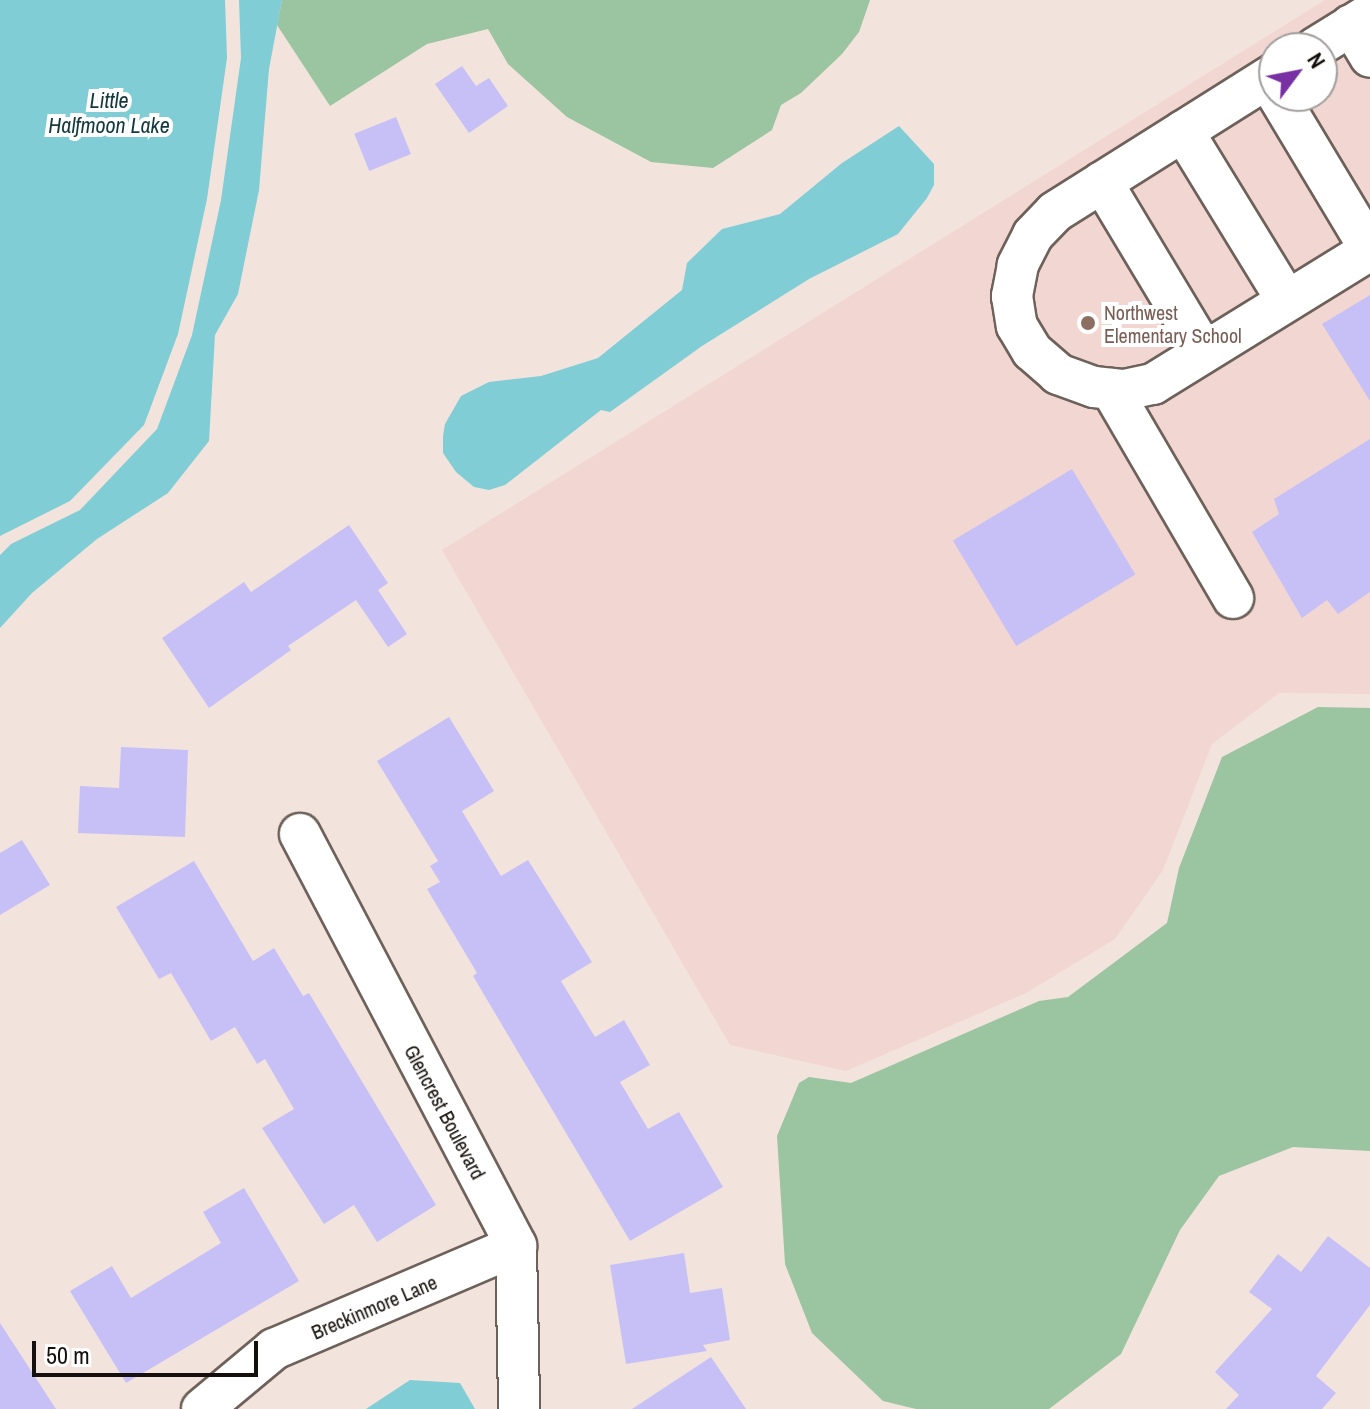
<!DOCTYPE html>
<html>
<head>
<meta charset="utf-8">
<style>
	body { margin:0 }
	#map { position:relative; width:1370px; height:1409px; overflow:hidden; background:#f2e4dc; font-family:"Archivo Narrow",sans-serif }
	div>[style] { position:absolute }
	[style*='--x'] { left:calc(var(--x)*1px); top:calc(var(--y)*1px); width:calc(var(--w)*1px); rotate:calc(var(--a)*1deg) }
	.education>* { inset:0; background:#f1d6d2 }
	.green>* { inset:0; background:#9bc4a0 }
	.water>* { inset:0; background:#80cdd6 }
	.building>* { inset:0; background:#c6c0f7; transform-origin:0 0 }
	.roads { filter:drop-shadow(2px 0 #6d615a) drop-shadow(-2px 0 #6d615a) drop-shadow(0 2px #6d615a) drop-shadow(0 -2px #6d615a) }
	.minor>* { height:40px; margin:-20px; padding:0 20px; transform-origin:20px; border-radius:20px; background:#fff }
	.dots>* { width:22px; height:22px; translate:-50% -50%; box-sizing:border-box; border:4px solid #fff; border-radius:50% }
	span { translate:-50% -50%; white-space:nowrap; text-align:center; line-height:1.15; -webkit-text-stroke:8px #fff; paint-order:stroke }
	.education-label { font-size:20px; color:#785e54 }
	.left { translate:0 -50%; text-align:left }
	.street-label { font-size:20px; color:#15100d }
	.water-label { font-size:22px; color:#13393d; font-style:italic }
	.north { position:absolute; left:1258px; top:32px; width:80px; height:80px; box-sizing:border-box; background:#fff; border:2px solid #a19f9e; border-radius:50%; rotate:58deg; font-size:22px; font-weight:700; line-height:32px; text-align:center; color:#15100d }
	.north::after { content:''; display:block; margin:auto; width:28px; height:36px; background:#7830a3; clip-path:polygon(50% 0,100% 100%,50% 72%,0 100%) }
	.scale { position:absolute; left:32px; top:1341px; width:226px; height:36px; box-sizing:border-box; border:4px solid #15100d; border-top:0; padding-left:10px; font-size:24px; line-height:28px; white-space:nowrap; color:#15100d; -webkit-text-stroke:6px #fff; paint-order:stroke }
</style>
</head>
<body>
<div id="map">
	<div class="education">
		<i style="clip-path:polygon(evenodd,1325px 0,1370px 0,1370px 694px,1279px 693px,1212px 744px,1163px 870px,1115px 939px,1026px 993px,846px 1071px,730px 1045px,442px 550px,1325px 0,1274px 48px,1322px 48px,1322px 96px,1274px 96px,1274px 48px)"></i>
	</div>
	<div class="green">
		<i style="clip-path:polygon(282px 0,870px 0,859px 32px,842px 54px,801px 93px,781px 105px,772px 130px,713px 168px,651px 162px,567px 117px,508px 64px,488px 29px,427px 44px,330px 106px,277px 25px)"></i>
		<i style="clip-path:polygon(1318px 707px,1370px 708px,1370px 1151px,1293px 1147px,1219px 1176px,1180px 1230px,1121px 1354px,1049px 1409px,916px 1409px,883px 1401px,812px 1333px,785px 1264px,777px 1136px,799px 1083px,809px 1077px,851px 1083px,1039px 1001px,1068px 997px,1167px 923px,1179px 868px,1222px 757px)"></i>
	</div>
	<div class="water">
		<i style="clip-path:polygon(0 0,225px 0,227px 58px,207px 199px,178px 334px,144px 425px,70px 501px,0 536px)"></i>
		<i style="clip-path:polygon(239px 0,282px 0,269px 69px,259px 190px,238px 294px,215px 335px,209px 441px,168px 493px,97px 539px,32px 593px,0 628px,0 555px,11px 544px,80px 510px,157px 429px,192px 335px,221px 200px,241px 58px)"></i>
		<i style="clip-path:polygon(899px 126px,934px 164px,934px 185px,927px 198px,898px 234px,809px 279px,702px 346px,610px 412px,601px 410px,505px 485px,489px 490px,474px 487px,456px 472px,443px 453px,443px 436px,445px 424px,461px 396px,489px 382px,541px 376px,598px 358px,682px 290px,687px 263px,722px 229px,780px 214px,842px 163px)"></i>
		<i style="clip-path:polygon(410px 1380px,460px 1383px,475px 1409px,366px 1409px)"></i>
	</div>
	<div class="building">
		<i style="clip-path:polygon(462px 66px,476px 86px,489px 78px,508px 106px,469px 133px,435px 84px)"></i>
		<i style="left:396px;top:117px;width:40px;height:45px;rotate:68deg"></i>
		<i style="clip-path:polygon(1370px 295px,1370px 401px,1322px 324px)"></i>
		<i style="clip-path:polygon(1370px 439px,1370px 592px,1338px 614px,1327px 600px,1302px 618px,1252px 532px,1279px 514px,1274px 499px)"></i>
		<i style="left:1072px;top:469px;width:123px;height:139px;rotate:59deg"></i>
		<i style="clip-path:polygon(349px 525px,388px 583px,378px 590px,407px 634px,388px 647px,356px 600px,288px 646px,291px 650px,209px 708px,162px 638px,244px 582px,251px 592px)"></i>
		<i style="clip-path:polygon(449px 717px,494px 791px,462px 811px,501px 876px,528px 860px,592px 962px,561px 981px,595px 1037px,624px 1020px,650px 1065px,620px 1082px,648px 1129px,679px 1112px,723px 1187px,630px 1241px,473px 976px,477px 973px,427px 889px,440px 882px,430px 866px,438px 861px,377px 761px)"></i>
		<i style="clip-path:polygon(121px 747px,188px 750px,185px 837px,78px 833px,80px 786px,119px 788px)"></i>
		<i style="clip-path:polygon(22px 840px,50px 885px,0 915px,0 853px)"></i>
		<i style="clip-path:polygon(194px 861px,253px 961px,274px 948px,303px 996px,309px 993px,436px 1205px,377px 1242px,354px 1205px,324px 1224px,262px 1128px,294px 1109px,265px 1059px,257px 1064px,235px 1027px,211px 1041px,171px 973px,159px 979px,116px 907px)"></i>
		<i style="clip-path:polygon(244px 1188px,299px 1281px,126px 1383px,70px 1291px,112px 1266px,131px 1298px,221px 1243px,203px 1212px)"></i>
		<i style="clip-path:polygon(1328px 1236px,1370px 1268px,1370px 1305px,1316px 1376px,1336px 1393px,1322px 1409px,1226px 1409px,1239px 1395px,1215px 1372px,1272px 1309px,1249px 1292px,1278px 1254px,1301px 1272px)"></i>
		<i style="clip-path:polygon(684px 1253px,690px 1293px,722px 1288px,730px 1340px,703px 1345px,707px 1351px,626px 1364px,610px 1265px)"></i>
		<i style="clip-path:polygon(0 1323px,56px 1409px,0 1409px)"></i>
		<i style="clip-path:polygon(711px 1357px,746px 1409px,632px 1409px)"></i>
	</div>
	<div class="roads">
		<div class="minor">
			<i style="--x:1351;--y:25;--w:37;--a:59"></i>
			<i style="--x:1315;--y:48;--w:65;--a:-31.7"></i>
			<i style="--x:1274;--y:74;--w:259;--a:147.8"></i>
			<i style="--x:1055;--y:212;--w:32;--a:134"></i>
			<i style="--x:1033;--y:235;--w:34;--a:117"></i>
			<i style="--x:1018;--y:265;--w:32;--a:101"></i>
			<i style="--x:1012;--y:296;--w:30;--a:81"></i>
			<i style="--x:1017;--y:326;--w:29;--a:59"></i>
			<i style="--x:1032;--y:351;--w:35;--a:41"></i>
			<i style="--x:1058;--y:374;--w:38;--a:20"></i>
			<i style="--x:1094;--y:387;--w:30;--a:6"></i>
			<i style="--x:1124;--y:390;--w:30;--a:-12"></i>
			<i style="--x:1153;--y:384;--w:255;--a:-31.7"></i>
			<i style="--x:1278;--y:96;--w:179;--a:59"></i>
			<i style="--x:1183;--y:131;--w:199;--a:58.5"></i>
			<i style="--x:1102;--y:182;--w:198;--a:59"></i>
			<i style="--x:1111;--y:389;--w:242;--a:59.7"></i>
			<i style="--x:300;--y:834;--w:465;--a:62.3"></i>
			<i style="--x:516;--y:1246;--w:163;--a:88.9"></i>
			<i style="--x:202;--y:1409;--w:94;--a:-39.8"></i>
			<i style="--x:274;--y:1349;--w:263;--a:-23.1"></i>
		</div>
	</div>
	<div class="dots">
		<i style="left:1088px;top:323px;background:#8d6e63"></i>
	</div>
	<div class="education-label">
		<span class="left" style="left:1104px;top:324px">Northwest<br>Elementary School</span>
	</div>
	<div class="street-label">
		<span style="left:445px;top:1112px;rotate:62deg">Glencrest Boulevard</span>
		<span style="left:374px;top:1307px;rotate:-23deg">Breckinmore Lane</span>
	</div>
	<div class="water-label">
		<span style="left:109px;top:113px">Little<br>Halfmoon Lake</span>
	</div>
	<div class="north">N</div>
	<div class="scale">50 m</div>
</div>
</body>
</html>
